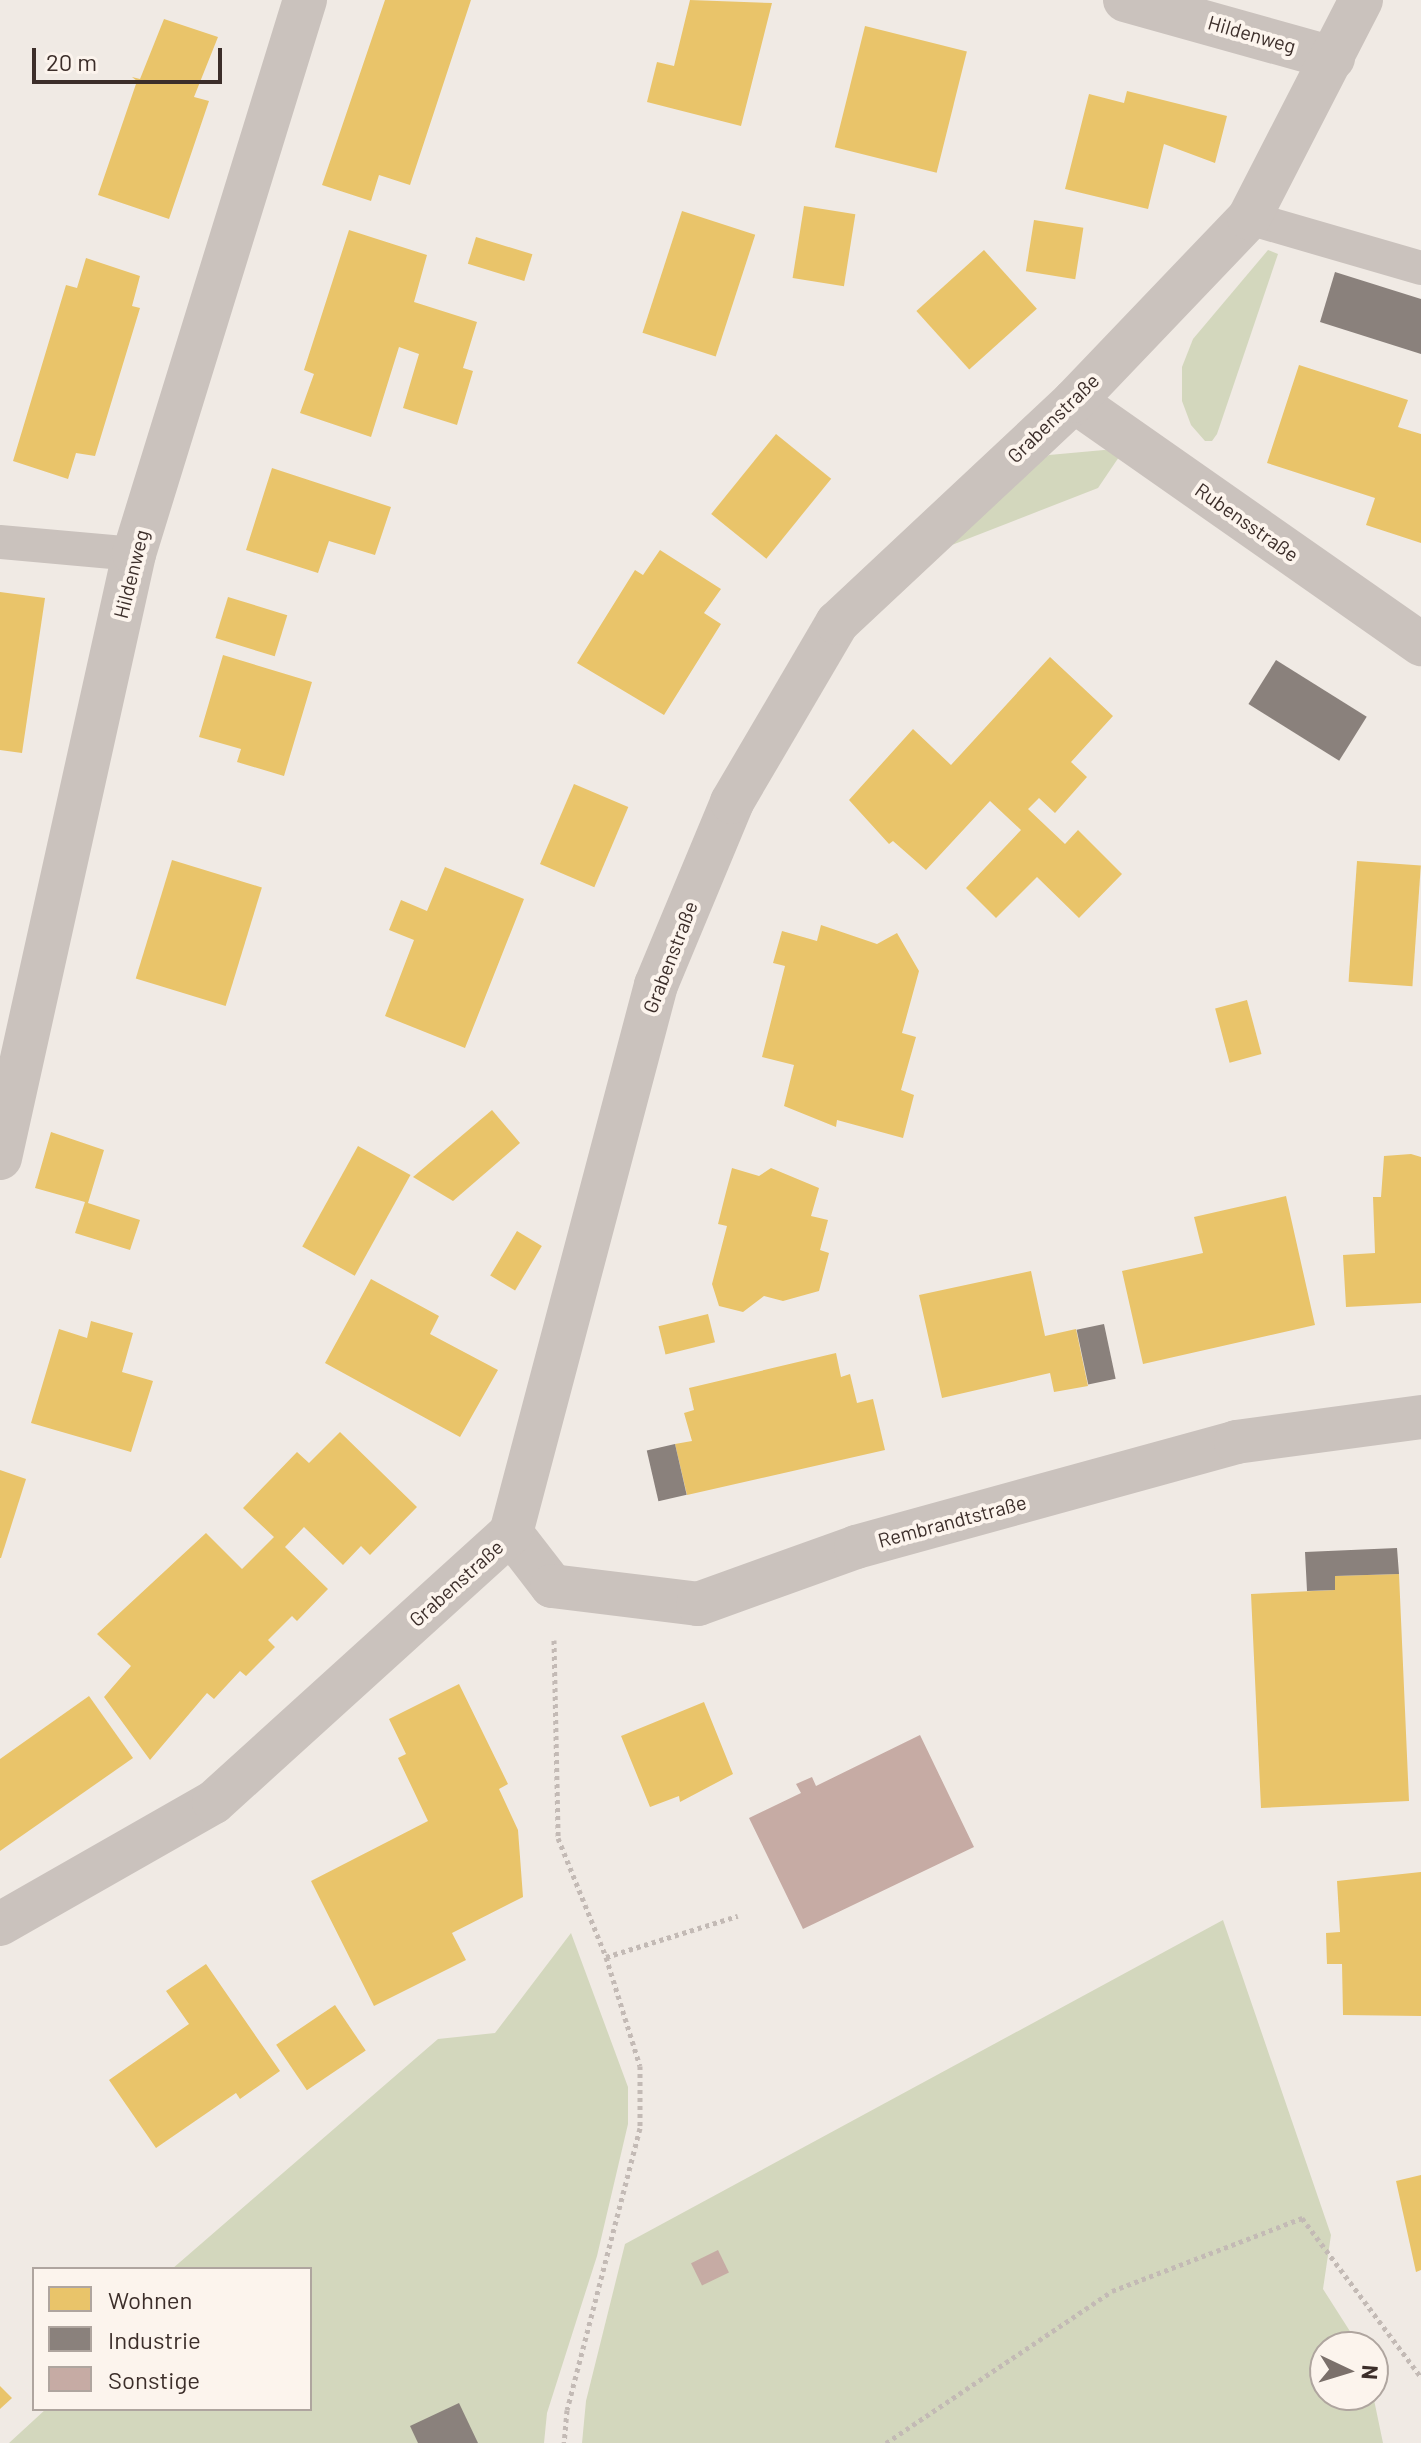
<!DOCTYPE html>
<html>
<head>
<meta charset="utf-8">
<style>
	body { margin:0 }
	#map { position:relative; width:1421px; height:2443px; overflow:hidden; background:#f0eae4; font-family:Barlow,sans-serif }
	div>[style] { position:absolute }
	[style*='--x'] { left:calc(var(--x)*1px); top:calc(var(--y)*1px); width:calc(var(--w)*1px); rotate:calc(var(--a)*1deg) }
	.green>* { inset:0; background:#d3d7bd }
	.homes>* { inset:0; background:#e9c46a; transform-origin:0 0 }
	.industry>* { inset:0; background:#8a817c; transform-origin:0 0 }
	.building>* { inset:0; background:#c6aba4; transform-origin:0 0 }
	.path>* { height:5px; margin-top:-2.5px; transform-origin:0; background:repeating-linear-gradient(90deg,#c3bab5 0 4px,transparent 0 8px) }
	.lane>* { height:34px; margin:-17px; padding:0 17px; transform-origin:17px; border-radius:17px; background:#cac2bd }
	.street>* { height:44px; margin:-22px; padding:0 22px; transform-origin:22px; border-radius:22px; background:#cac2bd }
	span { translate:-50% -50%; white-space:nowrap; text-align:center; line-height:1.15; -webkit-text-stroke:8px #fcf4ed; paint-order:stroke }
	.street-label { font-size:20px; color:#3c2e2a }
	.legend { position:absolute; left:32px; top:2267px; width:280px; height:144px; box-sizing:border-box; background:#fcf4ed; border:2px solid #afa59f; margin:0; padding:10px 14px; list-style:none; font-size:24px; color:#3c2e2a }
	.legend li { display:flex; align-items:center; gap:16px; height:40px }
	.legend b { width:40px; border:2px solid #afa59f }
	.north { position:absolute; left:1309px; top:2331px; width:80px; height:80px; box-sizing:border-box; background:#fcf4ed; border:2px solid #afa59f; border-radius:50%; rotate:94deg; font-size:22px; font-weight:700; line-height:32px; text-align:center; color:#3c2e2a }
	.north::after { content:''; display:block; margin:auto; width:28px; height:36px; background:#7b706b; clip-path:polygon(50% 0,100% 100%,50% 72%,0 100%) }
	.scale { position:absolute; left:32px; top:48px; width:190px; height:36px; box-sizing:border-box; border:4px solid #3c2e2a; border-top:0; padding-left:10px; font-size:24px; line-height:28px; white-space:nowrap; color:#3c2e2a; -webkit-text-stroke:6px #fcf4ed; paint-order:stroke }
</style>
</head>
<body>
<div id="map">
	<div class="green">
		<i style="clip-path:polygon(1268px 250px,1278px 254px,1217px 434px,1212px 441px,1205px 441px,1191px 425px,1182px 401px,1182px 367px,1193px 339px)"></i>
		<i style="clip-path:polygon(1104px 450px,1123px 451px,1098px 488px,939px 550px,1015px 479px,1049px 455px)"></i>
		<i style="clip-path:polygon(1223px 1920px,1331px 2235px,1323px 2289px,1360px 2347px,1325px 2347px,1325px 2395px,1373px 2395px,1383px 2443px,582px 2443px,586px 2401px,625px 2244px)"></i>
		<i style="clip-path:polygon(571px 1933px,628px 2087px,628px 2124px,597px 2256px,547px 2413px,544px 2443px,9px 2443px,46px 2409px,310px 2409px,310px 2269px,172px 2269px,438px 2039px,495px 2033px)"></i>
	</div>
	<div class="homes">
		<i style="clip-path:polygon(385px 0,471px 0,410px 185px,379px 175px,371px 201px,322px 185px)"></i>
		<i style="clip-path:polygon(690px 0,772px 3px,741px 126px,647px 102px,657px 62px,674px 66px)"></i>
		<i style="clip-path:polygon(164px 19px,218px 37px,194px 97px,209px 101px,169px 219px,98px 195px,137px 81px,132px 77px,140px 79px)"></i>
		<i style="left:865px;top:26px;width:105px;height:125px;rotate:14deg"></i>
		<i style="clip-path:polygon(1127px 91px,1227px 116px,1215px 163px,1164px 144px,1148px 209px,1065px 189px,1089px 94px,1124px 103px)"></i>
		<i style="left:804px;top:206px;width:52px;height:73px;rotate:9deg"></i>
		<i style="left:682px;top:211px;width:77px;height:128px;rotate:18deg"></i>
		<i style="left:1034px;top:220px;width:50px;height:52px;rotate:9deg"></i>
		<i style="clip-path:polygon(349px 230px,427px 255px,414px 302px,477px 322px,463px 368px,473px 371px,457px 425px,403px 408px,419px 354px,399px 347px,371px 437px,300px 413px,314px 374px,304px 370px)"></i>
		<i style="left:476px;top:237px;width:59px;height:28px;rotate:17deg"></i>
		<i style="left:984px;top:250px;width:79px;height:91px;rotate:48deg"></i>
		<i style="clip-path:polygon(86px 258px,140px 276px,132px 306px,140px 308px,95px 456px,76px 453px,68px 479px,13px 461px,66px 285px,77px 288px)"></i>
		<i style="clip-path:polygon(1299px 365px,1408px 400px,1398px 427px,1421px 434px,1421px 543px,1366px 525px,1375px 498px,1267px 463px)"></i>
		<i style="left:776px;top:434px;width:71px;height:103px;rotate:39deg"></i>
		<i style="clip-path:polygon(272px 468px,391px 507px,375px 555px,329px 541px,318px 573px,246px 550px)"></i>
		<i style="clip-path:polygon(660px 550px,721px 589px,704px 613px,721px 624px,664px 715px,577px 663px,635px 570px,643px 575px)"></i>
		<i style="clip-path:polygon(0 592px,45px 598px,22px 753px,0 750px)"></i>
		<i style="left:228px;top:597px;width:62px;height:43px;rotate:17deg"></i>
		<i style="clip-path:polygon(223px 655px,312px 682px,284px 776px,237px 762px,241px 749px,199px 737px)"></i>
		<i style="clip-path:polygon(1050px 657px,1113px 716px,1071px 762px,1087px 777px,1055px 813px,1039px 798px,1028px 809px,1065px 844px,1078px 830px,1122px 874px,1079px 918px,1037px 877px,996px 918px,966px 888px,1021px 830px,990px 801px,926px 870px,893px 841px,889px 844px,849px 800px,913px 729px,951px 765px)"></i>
		<i style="left:574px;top:784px;width:59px;height:87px;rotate:23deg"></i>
		<i style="left:172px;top:860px;width:94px;height:124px;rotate:17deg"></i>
		<i style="left:1357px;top:861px;width:64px;height:121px;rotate:4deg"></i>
		<i style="clip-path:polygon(445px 867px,524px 899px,465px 1048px,385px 1016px,414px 940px,389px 930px,401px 900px,427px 911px)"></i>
		<i style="clip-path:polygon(821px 925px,877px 944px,897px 933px,919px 971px,902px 1033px,916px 1037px,901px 1090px,914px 1095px,903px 1138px,837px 1120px,836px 1127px,784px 1106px,794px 1065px,762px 1057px,785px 966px,773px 963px,782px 931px,817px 941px)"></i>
		<i style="left:1247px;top:1000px;width:56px;height:33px;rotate:75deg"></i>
		<i style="clip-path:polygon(492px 1110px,520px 1143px,453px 1201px,413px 1177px)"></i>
		<i style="clip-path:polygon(51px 1132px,104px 1150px,88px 1203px,140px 1220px,130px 1250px,75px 1233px,85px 1202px,35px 1188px)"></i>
		<i style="left:358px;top:1146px;width:60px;height:115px;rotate:29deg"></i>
		<i style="clip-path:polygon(1411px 1154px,1421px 1157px,1421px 1303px,1346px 1307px,1343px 1255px,1375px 1253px,1373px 1197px,1381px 1197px,1384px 1156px)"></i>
		<i style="clip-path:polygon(732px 1168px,759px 1176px,771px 1168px,819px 1188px,811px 1216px,828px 1220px,820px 1250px,829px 1253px,819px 1291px,783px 1301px,764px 1296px,743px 1312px,719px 1306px,712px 1284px,727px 1226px,718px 1224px)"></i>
		<i style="clip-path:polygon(1286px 1196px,1315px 1325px,1143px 1364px,1122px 1271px,1203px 1253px,1194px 1217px)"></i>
		<i style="left:517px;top:1231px;width:29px;height:52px;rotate:31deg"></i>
		<i style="clip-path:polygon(1031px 1271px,1045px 1336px,1076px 1329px,1088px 1386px,1054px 1392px,1050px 1373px,942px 1398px,919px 1295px)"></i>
		<i style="clip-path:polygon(371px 1279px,439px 1316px,430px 1334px,498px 1370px,460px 1437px,325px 1363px)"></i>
		<i style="left:708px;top:1314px;width:29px;height:51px;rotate:76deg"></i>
		<i style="clip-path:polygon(91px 1321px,133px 1333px,122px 1372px,153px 1381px,131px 1452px,31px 1423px,59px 1329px,87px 1338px)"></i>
		<i style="clip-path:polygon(836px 1353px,841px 1377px,850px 1374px,857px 1403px,873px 1399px,885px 1450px,687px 1495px,675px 1444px,692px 1441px,684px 1413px,694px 1410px,689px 1388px)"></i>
		<i style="clip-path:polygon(340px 1432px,417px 1507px,370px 1555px,361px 1546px,343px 1565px,304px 1527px,285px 1547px,328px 1589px,297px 1621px,292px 1616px,268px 1640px,275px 1647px,246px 1676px,240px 1671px,214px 1699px,207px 1693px,150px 1760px,104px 1697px,131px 1666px,97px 1634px,206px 1533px,242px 1569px,274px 1537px,243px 1508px,297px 1452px,309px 1463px)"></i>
		<i style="clip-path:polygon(0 1470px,26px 1479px,1px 1558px,0 1558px)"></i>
		<i style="clip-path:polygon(1399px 1574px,1409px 1801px,1261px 1808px,1251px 1594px,1335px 1590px,1335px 1576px)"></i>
		<i style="clip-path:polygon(459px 1684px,508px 1784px,499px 1789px,518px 1830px,523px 1897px,452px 1933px,466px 1960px,374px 2006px,311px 1881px,428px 1821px,398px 1758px,406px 1754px,389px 1719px)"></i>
		<i style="clip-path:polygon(89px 1696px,133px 1758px,0 1851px,0 1759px)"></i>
		<i style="clip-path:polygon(704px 1702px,733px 1774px,680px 1802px,679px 1796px,650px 1807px,621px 1736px)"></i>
		<i style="clip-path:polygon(1421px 1872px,1421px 2016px,1343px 2015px,1342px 1964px,1327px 1964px,1326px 1933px,1340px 1932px,1337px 1881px)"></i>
		<i style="clip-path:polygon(206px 1964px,280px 2071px,240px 2099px,236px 2093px,156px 2148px,109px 2080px,189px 2024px,166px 1991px)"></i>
		<i style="left:335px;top:2005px;width:55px;height:71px;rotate:56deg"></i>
		<i style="clip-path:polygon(1421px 2175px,1421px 2270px,1416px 2272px,1396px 2181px)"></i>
		<i style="clip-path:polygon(0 2386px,12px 2398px,0 2409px)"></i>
	</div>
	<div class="industry">
		<i style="clip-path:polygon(1335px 272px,1421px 299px,1421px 354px,1320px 322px)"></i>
		<i style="left:1276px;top:660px;width:107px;height:52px;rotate:32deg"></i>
		<i style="left:1104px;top:1324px;width:56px;height:28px;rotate:78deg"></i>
		<i style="left:675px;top:1444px;width:52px;height:29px;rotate:77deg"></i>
		<i style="clip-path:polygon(1397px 1548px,1399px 1574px,1335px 1576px,1335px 1590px,1307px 1591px,1305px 1552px)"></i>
		<i style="clip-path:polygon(459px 2403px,478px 2443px,418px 2443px,410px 2426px)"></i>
	</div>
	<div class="building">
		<i style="clip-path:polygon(920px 1735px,974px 1847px,803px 1929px,749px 1818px,801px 1793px,796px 1784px,812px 1777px,816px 1786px)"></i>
		<i style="left:718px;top:2250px;width:25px;height:30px;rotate:64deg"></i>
	</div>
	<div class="path">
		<i style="--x:554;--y:1640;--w:198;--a:88.8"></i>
		<i style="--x:558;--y:1838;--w:128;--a:68"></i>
		<i style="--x:606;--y:1957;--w:114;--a:72.7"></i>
		<i style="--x:640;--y:2066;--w:62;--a:90"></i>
		<i style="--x:640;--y:2128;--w:291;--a:104.5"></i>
		<i style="--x:567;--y:2410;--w:33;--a:95"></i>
		<i style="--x:606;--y:1957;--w:138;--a:-17.3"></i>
		<i style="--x:886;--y:2443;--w:272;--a:-33.9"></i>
		<i style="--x:1112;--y:2291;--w:204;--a:-21"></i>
		<i style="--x:1302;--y:2218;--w:199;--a:53.2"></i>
	</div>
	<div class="lane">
		<i style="--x:1249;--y:218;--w:179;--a:16.2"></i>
		<i style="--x:0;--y:542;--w:135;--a:5.1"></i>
	</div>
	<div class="street">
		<i style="--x:1125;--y:0;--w:216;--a:15.6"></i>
		<i style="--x:1074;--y:401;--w:424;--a:35"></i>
		<i style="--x:0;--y:1158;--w:619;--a:-77.49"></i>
		<i style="--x:134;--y:554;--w:580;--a:-72.85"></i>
		<i style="--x:511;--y:1533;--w:67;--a:52.3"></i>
		<i style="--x:552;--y:1586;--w:147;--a:7"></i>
		<i style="--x:698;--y:1604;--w:168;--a:-19.8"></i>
		<i style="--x:856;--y:1547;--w:394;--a:-15.4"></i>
		<i style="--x:1236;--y:1442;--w:187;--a:-7.7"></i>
		<i style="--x:0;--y:1924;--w:246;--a:-29.7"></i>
		<i style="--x:214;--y:1802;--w:401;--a:-42.2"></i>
		<i style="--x:511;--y:1533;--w:567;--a:-75.18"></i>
		<i style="--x:656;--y:985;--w:198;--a:-67.4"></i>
		<i style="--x:732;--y:802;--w:208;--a:-59.6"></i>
		<i style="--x:837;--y:623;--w:325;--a:-43.1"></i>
		<i style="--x:1074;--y:401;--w:253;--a:-46.3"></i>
		<i style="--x:1249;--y:218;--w:245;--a:-62.8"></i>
	</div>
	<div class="street-label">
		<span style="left:1252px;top:34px;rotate:16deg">Hildenweg</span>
		<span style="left:1053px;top:418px;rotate:-44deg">Grabenstraße</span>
		<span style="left:1247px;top:522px;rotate:35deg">Rubensstraße</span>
		<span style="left:131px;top:574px;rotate:-76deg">Hildenweg</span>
		<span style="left:670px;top:957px;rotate:-69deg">Grabenstraße</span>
		<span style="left:952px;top:1521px;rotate:-15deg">Rembrandtstraße</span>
		<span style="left:456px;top:1583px;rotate:-42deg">Grabenstraße</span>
	</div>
	<ul class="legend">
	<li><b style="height:22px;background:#e9c46a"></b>Wohnen</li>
	<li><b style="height:22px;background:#8a817c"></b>Industrie</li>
	<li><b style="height:22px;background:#c6aba4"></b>Sonstige</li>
	</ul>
	<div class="north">N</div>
	<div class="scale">20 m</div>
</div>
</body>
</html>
